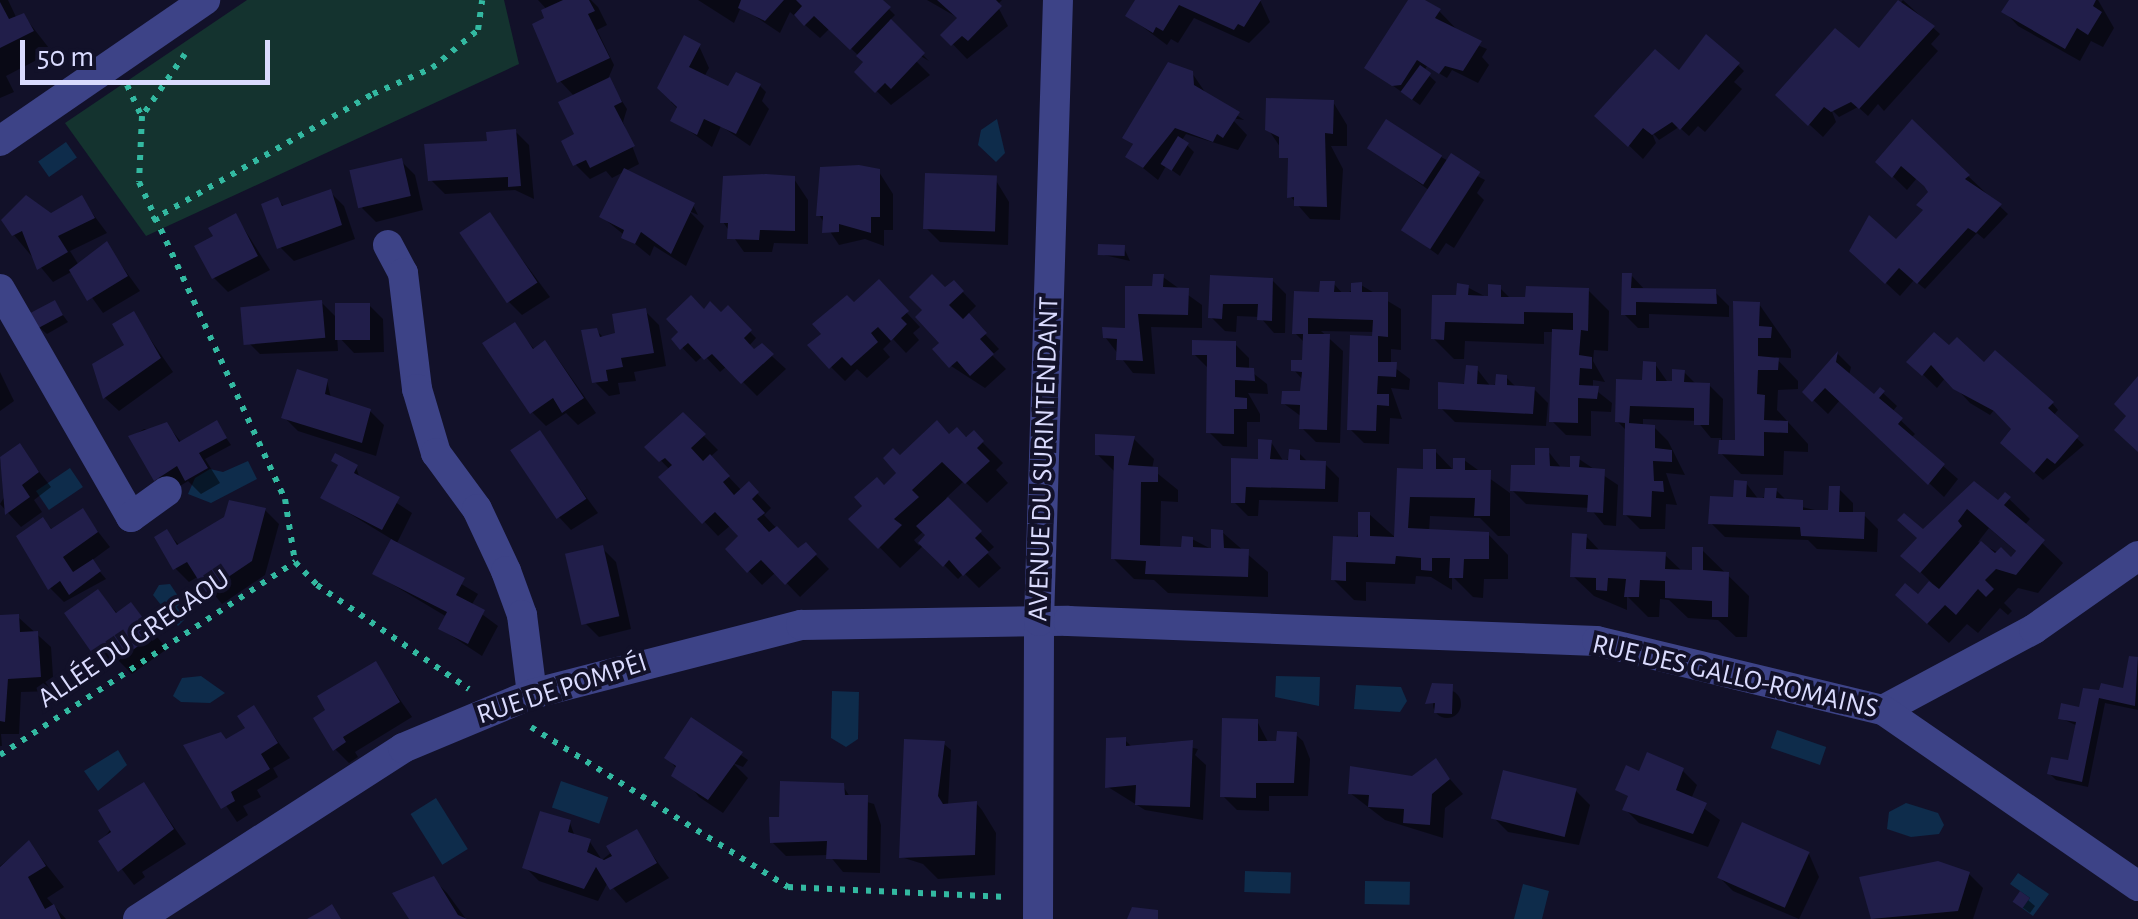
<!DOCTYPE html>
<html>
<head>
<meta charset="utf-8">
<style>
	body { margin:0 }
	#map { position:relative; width:2138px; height:919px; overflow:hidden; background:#121129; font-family:"Alegreya Sans",sans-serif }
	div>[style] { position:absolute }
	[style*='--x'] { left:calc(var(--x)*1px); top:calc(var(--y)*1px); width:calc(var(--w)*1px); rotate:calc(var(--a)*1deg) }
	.green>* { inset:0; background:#14332f }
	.water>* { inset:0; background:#0e2c4b; transform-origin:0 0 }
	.shadow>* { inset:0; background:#0007 }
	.round { border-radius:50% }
	.building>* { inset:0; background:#211e4a; transform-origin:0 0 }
	.path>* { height:6px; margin-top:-3px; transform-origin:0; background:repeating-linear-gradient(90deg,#33b9a1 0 5px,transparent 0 13px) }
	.minor>* { height:30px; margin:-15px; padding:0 15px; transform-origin:15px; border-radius:15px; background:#3d4387 }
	span { translate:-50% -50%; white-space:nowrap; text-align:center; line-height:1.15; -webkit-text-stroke:8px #121129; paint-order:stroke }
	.street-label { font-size:28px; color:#dadbfe }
	.scale { position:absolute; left:20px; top:40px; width:250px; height:45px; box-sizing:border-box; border:5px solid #dadbfe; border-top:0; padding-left:12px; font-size:30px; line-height:35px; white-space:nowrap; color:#dadbfe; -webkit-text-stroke:8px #121129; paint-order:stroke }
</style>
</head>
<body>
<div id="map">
	<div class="green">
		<i style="clip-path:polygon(247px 0,504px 0,519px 64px,146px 236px,65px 123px)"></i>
	</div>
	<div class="water">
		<i style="clip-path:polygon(997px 119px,1005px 153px,996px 162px,978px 145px,981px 130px)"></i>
		<i style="left:66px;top:142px;width:19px;height:34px;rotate:55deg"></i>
		<i style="clip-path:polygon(248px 461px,257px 479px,211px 503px,188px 494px,195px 478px,210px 469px,223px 472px)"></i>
		<i style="left:70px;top:468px;width:23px;height:41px;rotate:56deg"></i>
		<i style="clip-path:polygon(170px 584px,190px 614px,178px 626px,153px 595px,159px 585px)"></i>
		<i style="clip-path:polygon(201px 676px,225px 693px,210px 703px,181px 702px,173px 696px,182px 678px)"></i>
		<i style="clip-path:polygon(1276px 676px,1320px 677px,1319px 706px,1275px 697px)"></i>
		<i style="clip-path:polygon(1356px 685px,1401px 687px,1407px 701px,1400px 712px,1354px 709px)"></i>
		<i style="clip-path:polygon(832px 691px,859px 692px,858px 739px,846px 747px,831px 738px)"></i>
		<i style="left:1777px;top:730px;width:52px;height:19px;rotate:19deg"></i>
		<i style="clip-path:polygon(118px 750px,127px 765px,98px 791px,84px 771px)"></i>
		<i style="left:561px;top:781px;width:50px;height:28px;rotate:19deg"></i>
		<i style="left:436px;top:798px;width:60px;height:30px;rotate:58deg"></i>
		<i style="clip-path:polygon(1906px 803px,1938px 813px,1944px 825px,1939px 834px,1911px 837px,1887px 829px,1889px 812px)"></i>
		<i style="left:1245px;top:871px;width:46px;height:21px;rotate:2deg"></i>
		<i style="clip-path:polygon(2018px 873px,2049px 894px,2033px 916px,2022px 908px,2030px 898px,2010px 884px)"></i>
		<i style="left:1365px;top:881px;width:45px;height:23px;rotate:1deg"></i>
		<i style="clip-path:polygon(1523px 884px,1549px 891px,1542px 919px,1514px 919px)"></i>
	</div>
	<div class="shadow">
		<i style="clip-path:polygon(0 0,8px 0,17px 19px,24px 16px,52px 52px,6px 76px,14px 92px,0 98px)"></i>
		<i style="clip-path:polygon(538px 0,591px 0,598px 7px,607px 25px,597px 30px,614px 65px,608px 79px,627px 109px,623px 122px,639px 164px,612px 178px,606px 171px,590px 179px,576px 165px,581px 134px,575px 97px,560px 81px,551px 14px)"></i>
		<i style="clip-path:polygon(698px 0,880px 0,895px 15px,889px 21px,929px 61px,897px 42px,930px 75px,891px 105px,857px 72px,865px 62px,830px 28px,820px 38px,790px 12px,780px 33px,741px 7px,734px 23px)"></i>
		<i style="clip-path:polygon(927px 0,1002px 0,997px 5px,1008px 26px,967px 59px,944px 35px,960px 19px)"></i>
		<i style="clip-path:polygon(1138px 0,1260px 0,1270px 22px,1249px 43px,1194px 18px,1178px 43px,1171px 39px,1167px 45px,1128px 16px)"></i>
		<i style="clip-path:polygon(1411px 0,1439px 11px,1468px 41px,1487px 49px,1482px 57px,1489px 65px,1478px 83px,1452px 70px,1447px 78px,1427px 66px,1424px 71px,1436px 82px,1420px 105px,1368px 68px)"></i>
		<i style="clip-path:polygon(1903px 0,1940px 34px,1931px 44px,1938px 51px,1884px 111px,1878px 104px,1868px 116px,1858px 107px,1839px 117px,1831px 109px,1836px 122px,1823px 137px,1799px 115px)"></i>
		<i style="clip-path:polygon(2012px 0,2098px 0,2114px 28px,2103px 47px,2091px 41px,2080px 61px,2018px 26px,2005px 12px)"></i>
		<i style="clip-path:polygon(699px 46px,709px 68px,704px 77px,727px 88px,760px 86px,766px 92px,762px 101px,769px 109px,750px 146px,721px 126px,712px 147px,674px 120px,677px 108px,671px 102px)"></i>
		<i style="clip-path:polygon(1738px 65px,1744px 71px,1734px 82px,1742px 89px,1705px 132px,1698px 126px,1689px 136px,1679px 127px,1659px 140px,1651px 131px,1656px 143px,1643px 159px,1619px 136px,1679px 74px)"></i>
		<i style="clip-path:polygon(1192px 73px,1207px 95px,1244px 120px,1231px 118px,1247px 135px,1238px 150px,1186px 134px,1182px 140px,1194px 152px,1180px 176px,1166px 166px,1158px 180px,1128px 156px,1135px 146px,1126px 138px)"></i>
		<i style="clip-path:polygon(1333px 102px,1347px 125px,1347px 146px,1331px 146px,1343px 169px,1340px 220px,1310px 219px,1290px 196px,1291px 163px,1268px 129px)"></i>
		<i style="clip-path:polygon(515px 131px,529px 145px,534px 199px,515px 190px,445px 194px,431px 180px)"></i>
		<i style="clip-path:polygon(1370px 147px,1441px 157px,1485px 180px,1477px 193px,1484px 200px,1454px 248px,1446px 243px,1438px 255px,1405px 231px,1430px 191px)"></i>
		<i style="clip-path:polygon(401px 161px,415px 175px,423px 210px,376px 222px,362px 208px)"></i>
		<i style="clip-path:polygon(1878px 162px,1968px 176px,2008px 214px,1984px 239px,1977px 233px,1925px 289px,1914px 280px,1900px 296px,1872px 270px,1860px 231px,1870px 219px,1896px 243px,1925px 210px,1931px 191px,1917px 178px,1907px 190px)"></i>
		<i style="clip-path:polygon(879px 172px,893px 194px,893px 230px,884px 230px,884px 246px,865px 239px,839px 245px,819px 215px)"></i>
		<i style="clip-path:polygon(794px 179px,808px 200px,808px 244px,774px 243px,772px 252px,744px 252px,723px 222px)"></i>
		<i style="clip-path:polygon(995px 179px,1009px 202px,1008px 245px,940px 242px,926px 228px)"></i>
		<i style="clip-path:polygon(330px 192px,344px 206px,355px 239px,294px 261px,280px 247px,277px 200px,285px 207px)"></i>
		<i style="clip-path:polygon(81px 198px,107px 233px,70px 251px,80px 267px,106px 244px,140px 291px,103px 313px,73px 271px,53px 282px,14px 235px)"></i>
		<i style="clip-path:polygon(693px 205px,698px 215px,689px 211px,704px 226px,686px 266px,654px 246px,650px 256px,602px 217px)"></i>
		<i style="clip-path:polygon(236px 216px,270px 270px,228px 292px,214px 278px,215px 237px)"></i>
		<i style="clip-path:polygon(490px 216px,550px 297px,522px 315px,508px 301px)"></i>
		<i style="clip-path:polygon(1124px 248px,1130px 261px,1100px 254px)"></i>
		<i style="clip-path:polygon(1631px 275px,1646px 291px,1715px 292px,1729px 306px,1729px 317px,1649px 314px,1649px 328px,1638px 328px,1624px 314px)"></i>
		<i style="clip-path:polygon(1163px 277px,1202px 305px,1202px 328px,1151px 327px,1155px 374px,1133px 373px,1105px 337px,1128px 330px,1128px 288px,1154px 289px)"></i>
		<i style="clip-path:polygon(1212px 278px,1272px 280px,1286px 294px,1285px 333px,1274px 333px,1260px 317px,1237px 316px,1236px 332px,1225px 331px,1211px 317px)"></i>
		<i style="clip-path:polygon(879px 283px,920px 327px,913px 333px,919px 340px,906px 353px,893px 339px,883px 349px,890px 357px,867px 378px,857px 369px,845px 381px,831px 367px,854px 305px)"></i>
		<i style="clip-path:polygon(954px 283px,976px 306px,967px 315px,999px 349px,992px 355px,1006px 369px,985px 388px,951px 366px,943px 343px,945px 291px)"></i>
		<i style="clip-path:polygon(1334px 284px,1344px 295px,1361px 285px,1401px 309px,1401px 350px,1391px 349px,1391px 365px,1410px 379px,1409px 390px,1391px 388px,1402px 419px,1390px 418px,1389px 444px,1364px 443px,1350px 429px,1375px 332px,1321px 331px,1343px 351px,1340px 443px,1316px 442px,1302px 428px,1302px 417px,1283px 403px,1302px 394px,1303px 380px,1294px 370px,1304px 363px,1305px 343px,1295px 333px)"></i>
		<i style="clip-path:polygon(1467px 287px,1490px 299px,1499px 287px,1511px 299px,1588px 290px,1609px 311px,1608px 351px,1594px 350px,1593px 361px,1605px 382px,1593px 380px,1593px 388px,1612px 403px,1611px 412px,1591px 411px,1591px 436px,1566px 435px,1552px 421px,1554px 332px,1544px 332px,1544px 344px,1465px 341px,1464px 359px,1454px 359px,1433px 338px)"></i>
		<i style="clip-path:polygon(321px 302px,339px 320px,369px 305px,383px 319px,384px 352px,354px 353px,337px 335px,338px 351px,260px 354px,246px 340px)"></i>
		<i style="clip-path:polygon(54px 303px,68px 322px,47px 334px,40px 328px)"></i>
		<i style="clip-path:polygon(1759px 304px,1791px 350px,1791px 358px,1775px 357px,1798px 381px,1798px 389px,1778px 390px,1777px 410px,1808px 444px,1808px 452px,1784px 451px,1783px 475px,1741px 474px,1721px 453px,1721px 438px,1711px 438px,1697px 421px,1643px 419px,1643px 426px,1654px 427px,1668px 441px,1685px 475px,1666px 473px,1677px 505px,1666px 504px,1665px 529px,1640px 529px,1625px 514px,1627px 431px,1617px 421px,1655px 364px,1669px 384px,1684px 372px,1697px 385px,1709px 385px,1723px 399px,1722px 442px,1738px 443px)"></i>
		<i style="clip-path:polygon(728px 309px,756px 338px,749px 346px,754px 352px,761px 346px,786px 369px,757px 396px,727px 366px,720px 372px,704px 355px,696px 362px,674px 339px,704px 312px,721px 315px)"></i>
		<i style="clip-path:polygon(645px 311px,659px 325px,666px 366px,634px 372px,636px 381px,618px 383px,620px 394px,609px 396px,595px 382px,596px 330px,604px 338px,618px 335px)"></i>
		<i style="clip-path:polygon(133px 314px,173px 372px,119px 411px,105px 398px,128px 346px)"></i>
		<i style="clip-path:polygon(514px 325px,535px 350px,551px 349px,596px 413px,578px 425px,566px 413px,546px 426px,532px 412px)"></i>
		<i style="clip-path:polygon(1235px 344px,1249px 358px,1249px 370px,1267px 384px,1268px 394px,1248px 393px,1260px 414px,1260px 422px,1247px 422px,1247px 447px,1223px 446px,1209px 432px,1208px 368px,1194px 354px)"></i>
		<i style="clip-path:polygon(1949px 349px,2052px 403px,2058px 410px,2053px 416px,2084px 445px,2043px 480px,2017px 457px,2014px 429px,1994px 410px,1990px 415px,1970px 403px,1946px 377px,1937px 388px,1910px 362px)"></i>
		<i style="clip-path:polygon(1838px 354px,1851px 367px,1849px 376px,1874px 397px,1883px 393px,1897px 406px,1892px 412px,1915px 434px,1911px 438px,1958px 479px,1944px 497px,1840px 400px,1828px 414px,1805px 392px)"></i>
		<i style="clip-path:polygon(1477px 369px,1491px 387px,1506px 377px,1517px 388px,1534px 389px,1548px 403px,1546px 426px,1455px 422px,1441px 408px)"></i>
		<i style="clip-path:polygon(0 372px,14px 401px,0 411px)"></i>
		<i style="clip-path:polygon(327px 381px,331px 398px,370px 411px,384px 425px,376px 456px,298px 431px,284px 417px)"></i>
		<i style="clip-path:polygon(683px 415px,718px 450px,710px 457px,742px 491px,749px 485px,771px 508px,764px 515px,798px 551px,806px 545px,829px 569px,800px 597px,776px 572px,762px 585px,728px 549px,742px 537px,731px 525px,718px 536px,662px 477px,670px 470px,648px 447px)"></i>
		<i style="clip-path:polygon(216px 423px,231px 445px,205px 459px,220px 483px,201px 494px,188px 481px,169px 493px,131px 437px,144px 429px,173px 432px,182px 443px)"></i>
		<i style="clip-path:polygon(539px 433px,598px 513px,571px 530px,558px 516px)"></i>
		<i style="clip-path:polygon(evenodd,974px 434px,1003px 463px,996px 470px,1008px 483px,987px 503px,964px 481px,946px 498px,994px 547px,987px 553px,1001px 568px,979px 588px,964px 573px,958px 579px,924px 545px,900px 568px,852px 519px,900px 473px,900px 458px,974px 434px,924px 531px,928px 535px,919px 546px,914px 540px,924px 531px)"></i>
		<i style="clip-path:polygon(1134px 439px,1154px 459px,1152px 469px,1178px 490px,1178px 502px,1161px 501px,1160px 548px,1184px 549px,1192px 539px,1213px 550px,1222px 532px,1268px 572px,1268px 597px,1168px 593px,1154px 580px,1134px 579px,1113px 558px,1116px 473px,1097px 454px)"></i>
		<i style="clip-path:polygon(1271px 442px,1284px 462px,1298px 452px,1309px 463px,1325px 464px,1339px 478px,1338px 502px,1259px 500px,1258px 516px,1248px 516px,1234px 502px)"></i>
		<i style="clip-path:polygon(19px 446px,51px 487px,34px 500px,42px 512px,21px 527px,0 504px,5px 496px,0 458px)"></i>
		<i style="clip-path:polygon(1435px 451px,1456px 473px,1464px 460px,1510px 493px,1510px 536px,1498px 536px,1480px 518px,1430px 516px,1429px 532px,1488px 534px,1508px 555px,1508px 579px,1484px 579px,1483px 598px,1473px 597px,1452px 576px,1452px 590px,1431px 577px,1416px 576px,1415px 584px,1366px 582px,1366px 601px,1354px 600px,1333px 579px,1369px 514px,1397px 539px,1400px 471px,1425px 472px)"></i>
		<i style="clip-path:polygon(1548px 451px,1562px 469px,1572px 469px,1579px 459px,1618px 485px,1616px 526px,1604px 525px,1590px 508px,1526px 504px,1512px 490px)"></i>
		<i style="clip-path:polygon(356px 467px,360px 479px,412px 513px,396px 545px,478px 594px,471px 606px,498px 626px,482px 656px,441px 629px,447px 617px,375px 574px,393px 540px,324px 498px)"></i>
		<i style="clip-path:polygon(1746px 483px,1759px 500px,1776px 490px,1790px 504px,1831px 514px,1839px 489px,1853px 503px,1853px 515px,1864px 515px,1878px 529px,1877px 552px,1817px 549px,1808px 540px,1725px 537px,1711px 523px)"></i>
		<i style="clip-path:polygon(evenodd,1975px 484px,1999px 504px,2006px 496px,2030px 519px,2024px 526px,2063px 563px,2038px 593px,2018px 588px,2004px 603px,2012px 611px,2008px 615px,2000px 608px,1978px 633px,1967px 624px,1949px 643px,1919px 616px,1918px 598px,1932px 583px,1904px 556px,1975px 484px,1989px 528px,2018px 553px,2012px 560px,1978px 542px,1989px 528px)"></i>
		<i style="clip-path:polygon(265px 510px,279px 524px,265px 575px,222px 604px,199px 576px,189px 582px,175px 568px,167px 532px,180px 546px)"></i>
		<i style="clip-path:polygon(82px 511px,110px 547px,91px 561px,106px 579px,64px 602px,50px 588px,43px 520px,54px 531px)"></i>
		<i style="clip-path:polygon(1586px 536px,1601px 552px,1665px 555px,1683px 572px,1694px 573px,1702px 550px,1749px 596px,1747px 637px,1736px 637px,1718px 620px,1688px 618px,1669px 600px,1660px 599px,1659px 617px,1648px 617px,1627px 596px,1627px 610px,1594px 596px,1573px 576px)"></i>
		<i style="clip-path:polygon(602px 548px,616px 562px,631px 629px,599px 637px,585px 623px)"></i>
		<i style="clip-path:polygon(98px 592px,118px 614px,131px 605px,167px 649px,132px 674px,117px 659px,108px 665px,94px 651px)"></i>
		<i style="clip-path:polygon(0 616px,18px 617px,51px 647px,54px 691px,21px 692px,19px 734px,1px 734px,2px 746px,0 746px)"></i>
		<i style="clip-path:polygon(2131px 659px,2138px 660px,2138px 710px,2105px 703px,2088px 787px,2056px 780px,2050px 774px,2070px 763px,2078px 726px,2060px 718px,2081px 710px,2085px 690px,2125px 691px)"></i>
		<i style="clip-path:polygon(375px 664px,412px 717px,355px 752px,358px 757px,349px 763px,335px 749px)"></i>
		<i class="round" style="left:1433px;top:690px;width:28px;height:28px"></i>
		<i style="clip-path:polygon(253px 708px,290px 758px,273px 768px,278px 777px,257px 790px,261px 797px,243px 806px,248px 815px,237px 822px,187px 747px,227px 741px,248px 729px)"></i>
		<i style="clip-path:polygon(692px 721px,748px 760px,743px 767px,733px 763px,748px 778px,723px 813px,699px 797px,667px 757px)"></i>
		<i style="clip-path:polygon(1257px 721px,1269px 744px,1296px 735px,1303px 741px,1310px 759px,1308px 796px,1269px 796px,1269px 811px,1237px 810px,1223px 796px)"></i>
		<i style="clip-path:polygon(1125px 740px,1134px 749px,1165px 742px,1198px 749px,1195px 755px,1206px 765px,1203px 820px,1145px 810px,1108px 787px)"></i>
		<i style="clip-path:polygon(944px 744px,951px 750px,948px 806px,976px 803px,982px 810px,996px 833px,995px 875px,938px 879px,923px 864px,901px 857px)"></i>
		<i style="clip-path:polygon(1435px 762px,1463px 794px,1445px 808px,1443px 838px,1385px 820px,1350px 793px,1412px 778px)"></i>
		<i style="clip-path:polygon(1683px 771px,1697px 785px,1691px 799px,1720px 820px,1708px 847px,1639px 823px,1625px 809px,1631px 796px,1618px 790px,1640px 774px)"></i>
		<i style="clip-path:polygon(144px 785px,186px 844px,142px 872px,145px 877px,134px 885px,101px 842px)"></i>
		<i style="clip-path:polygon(843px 786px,850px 797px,874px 804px,881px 825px,880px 873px,843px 872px,829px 855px,786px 856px,772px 842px,781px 820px)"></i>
		<i style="clip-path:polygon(1576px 791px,1590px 805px,1579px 845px,1508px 832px,1494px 818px)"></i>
		<i style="clip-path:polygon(570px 823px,575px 837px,590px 842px,602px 860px,636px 832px,669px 878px,626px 903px,608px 882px,598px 901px,539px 881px,525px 867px)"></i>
		<i style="clip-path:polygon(29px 843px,64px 887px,47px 898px,66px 919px,0 919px,0 866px)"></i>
		<i style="clip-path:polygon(1809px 854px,1819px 877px,1799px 919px,1733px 891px,1719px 877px)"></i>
		<i style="clip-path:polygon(1938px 864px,1969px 874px,1983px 888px,1973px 919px,1873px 919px,1862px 879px)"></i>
		<i style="clip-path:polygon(433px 879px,447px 893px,466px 919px,412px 919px)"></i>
		<i style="clip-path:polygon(2028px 900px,2035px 906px,2030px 913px,2022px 907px)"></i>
	</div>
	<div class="building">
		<i style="clip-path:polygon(563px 0,589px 0,595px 11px,588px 14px,610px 58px,557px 83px,532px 24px,544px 18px,541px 10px)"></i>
		<i style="clip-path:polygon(741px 0,784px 0,765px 21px,738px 8px)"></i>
		<i style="clip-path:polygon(796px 0,883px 0,891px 7px,850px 50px,814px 16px,804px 26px,794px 15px,802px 6px)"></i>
		<i style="clip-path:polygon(937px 0,996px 0,1002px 6px,968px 41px,962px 36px,951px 46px,940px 35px,957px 18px)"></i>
		<i style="clip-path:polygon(1135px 0,1261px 0,1244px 27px,1238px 24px,1234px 30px,1179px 5px,1163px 31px,1156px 27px,1153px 33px,1125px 16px)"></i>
		<i style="clip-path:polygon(1408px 0,1425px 0,1441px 9px,1435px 18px,1482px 41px,1463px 71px,1445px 66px,1439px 74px,1417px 60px,1401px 85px,1392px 86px,1364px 68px)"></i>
		<i style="clip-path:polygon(1898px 0,1935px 26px,1859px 109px,1851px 102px,1831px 112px,1824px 107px,1808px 126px,1775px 95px,1835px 28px,1859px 48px)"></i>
		<i style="clip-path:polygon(2009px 0,2096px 0,2093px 6px,2102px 12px,2088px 35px,2077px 28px,2065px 49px,2001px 12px)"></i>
		<i style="clip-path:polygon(0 2px,9px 19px,24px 13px,34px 31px,0 48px)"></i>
		<i style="clip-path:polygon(891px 19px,925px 53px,891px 89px,885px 83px,875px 93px,854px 72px,863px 62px,856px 56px)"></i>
		<i style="clip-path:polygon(1706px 34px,1740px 63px,1680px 130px,1672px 122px,1652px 135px,1643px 128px,1628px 147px,1594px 116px,1655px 49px,1679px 70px)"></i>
		<i style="clip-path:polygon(684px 35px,701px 44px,689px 67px,728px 86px,736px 72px,761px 84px,736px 134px,704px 119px,697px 135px,670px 121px,677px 107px,657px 88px)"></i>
		<i style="clip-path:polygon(1168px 62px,1193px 71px,1194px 85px,1240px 112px,1223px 138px,1217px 134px,1213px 142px,1175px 128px,1143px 168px,1125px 157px,1133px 144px,1122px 138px)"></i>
		<i style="left:1420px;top:65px;width:14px;height:33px;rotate:36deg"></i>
		<i style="clip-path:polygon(610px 77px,622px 102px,614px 106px,635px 146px,590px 168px,586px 160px,573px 166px,561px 141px,574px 134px,558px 102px)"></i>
		<i style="clip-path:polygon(1266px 98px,1334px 100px,1333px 134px,1325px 133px,1327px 207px,1294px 206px,1294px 197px,1287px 198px,1288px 158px,1279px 158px,1279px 137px,1265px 130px)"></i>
		<i style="left:1386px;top:119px;width:67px;height:35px;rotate:33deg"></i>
		<i style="clip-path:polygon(1912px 119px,1970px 175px,1965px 179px,2002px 204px,1976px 233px,1968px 228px,1917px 284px,1899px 268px,1885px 284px,1849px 251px,1869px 215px,1896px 239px,1923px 210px,1916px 205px,1928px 192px,1924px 186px,1901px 166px,1892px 178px,1875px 162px)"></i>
		<i style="clip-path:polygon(516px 129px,521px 186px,508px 187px,508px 177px,428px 181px,424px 144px,487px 141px,486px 132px)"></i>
		<i style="left:1178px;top:136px;width:13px;height:33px;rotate:32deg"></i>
		<i style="left:1451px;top:153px;width:35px;height:92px;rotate:33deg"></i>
		<i style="left:402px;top:158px;width:39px;height:54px;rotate:77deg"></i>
		<i style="clip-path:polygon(859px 165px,880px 169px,880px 217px,871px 217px,871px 233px,839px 224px,839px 232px,822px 233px,823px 216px,816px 216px,820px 167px)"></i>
		<i style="clip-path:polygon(624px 168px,695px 203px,671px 254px,641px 232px,635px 244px,621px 238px,624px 230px,599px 217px)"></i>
		<i style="left:925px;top:173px;width:72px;height:56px;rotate:2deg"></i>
		<i style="clip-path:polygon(766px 174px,795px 176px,795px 231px,760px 230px,759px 240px,727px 239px,728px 223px,720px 223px,723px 176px)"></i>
		<i style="clip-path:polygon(331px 189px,342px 225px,277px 249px,261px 204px,278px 197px,282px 206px)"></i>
		<i style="clip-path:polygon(26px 195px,51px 213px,82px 195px,95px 218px,58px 236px,68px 252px,37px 270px,22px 231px,12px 236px,1px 220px)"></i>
		<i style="left:490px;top:212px;width:85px;height:37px;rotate:56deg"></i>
		<i style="clip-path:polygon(236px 213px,258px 256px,212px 279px,194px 246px,213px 236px,208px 228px)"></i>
		<i style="clip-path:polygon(107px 241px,128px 276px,87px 301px,69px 270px)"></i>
		<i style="left:1098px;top:244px;width:27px;height:11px;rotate:2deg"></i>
		<i style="clip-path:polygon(1622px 273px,1632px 273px,1631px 288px,1716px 289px,1717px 304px,1636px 302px,1636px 315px,1621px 315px)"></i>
		<i style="clip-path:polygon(932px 274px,945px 287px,954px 280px,964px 291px,949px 305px,963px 319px,969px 313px,987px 333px,980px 339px,994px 354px,970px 376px,957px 361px,949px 368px,932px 349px,939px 343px,915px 317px,922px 310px,909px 297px)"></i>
		<i style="clip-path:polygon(1153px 274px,1164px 274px,1163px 287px,1189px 288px,1188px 315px,1138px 314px,1143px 361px,1116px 360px,1117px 339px,1103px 338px,1102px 327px,1125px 328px,1125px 286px,1152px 286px)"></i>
		<i style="clip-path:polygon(1210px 275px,1273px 278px,1272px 321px,1257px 320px,1258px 304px,1223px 304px,1222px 319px,1208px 318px)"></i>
		<i style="clip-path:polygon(879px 279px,909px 311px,901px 318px,907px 324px,891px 341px,878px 327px,871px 333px,878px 342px,851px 366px,842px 357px,829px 369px,807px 345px,821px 334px,812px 324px,847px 295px,854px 302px)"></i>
		<i style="clip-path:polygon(1320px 281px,1335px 281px,1334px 292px,1351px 292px,1351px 283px,1362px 282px,1362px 292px,1388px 292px,1388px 337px,1378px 336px,1378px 362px,1397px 362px,1396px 377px,1378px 376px,1377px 394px,1389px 394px,1389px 406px,1377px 405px,1376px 431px,1347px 430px,1350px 335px,1372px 336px,1373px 320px,1308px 318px,1308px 334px,1330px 334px,1327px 430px,1299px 429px,1300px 405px,1281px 404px,1282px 391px,1300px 391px,1302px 372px,1291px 371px,1291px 360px,1302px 360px,1303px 334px,1292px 334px,1294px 291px,1319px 292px)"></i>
		<i style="clip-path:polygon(1457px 283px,1469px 285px,1468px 295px,1488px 296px,1488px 284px,1501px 285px,1501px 297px,1525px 297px,1526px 286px,1589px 288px,1588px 331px,1581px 330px,1579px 355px,1592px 357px,1592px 369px,1580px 368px,1579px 385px,1599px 386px,1597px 399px,1578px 398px,1578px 423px,1549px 422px,1552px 329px,1573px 330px,1573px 313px,1524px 312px,1524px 324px,1445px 322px,1444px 340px,1431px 339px,1432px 295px,1456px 295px)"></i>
		<i style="clip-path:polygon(691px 295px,704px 309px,710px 301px,721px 312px,728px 305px,752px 330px,744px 338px,754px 349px,762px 343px,774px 354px,741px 384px,712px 354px,704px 360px,688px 343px,680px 350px,671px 339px,678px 332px,666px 319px)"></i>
		<i style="left:55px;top:300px;width:17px;height:29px;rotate:62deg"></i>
		<i style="left:322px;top:300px;width:38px;height:82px;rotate:85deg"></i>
		<i style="clip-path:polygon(1733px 301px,1760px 302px,1759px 326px,1772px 327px,1771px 338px,1758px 338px,1758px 356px,1779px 358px,1778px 370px,1758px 370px,1757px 394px,1765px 395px,1764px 420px,1788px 421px,1788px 433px,1764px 432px,1764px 456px,1718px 454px,1719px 440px,1735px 440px)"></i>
		<i style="left:335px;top:303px;width:35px;height:37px"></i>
		<i style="clip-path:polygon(646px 308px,654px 353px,621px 358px,623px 367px,606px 370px,608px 381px,592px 383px,581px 330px,597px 328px,600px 337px,615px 333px,612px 314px)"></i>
		<i style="clip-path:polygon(134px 311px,161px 358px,103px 399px,92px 364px,124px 345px,112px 324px)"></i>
		<i style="clip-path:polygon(515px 322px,533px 349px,545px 340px,584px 398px,562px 413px,553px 398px,530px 414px,482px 343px)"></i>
		<i style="clip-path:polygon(1934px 332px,1949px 345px,1957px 337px,1984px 362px,1995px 350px,2054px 402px,2048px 408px,2079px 436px,2055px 464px,2047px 458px,2034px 473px,2000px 443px,2011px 429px,1994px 411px,1953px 389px,1931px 365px,1922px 376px,1906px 362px)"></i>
		<i style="clip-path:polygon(1192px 340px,1236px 341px,1236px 367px,1254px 368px,1255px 381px,1235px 380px,1235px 397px,1247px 398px,1247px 409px,1234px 409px,1234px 434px,1206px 433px,1207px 355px,1192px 355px)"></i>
		<i style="clip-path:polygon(1838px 351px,1836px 362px,1874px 394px,1880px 387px,1885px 391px,1879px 398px,1903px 418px,1898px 424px,1945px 464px,1928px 485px,1825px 388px,1812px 402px,1802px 392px)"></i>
		<i style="clip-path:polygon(1643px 361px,1656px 362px,1656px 381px,1672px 381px,1672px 369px,1685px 370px,1684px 382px,1710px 383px,1709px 425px,1694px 425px,1694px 408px,1630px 406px,1629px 423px,1655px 425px,1655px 448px,1672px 450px,1672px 462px,1653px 461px,1654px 481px,1663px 481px,1664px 492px,1652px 491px,1651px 517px,1623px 515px,1625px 423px,1615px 422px,1616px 379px,1642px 380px)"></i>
		<i style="clip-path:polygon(1466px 365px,1478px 366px,1477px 384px,1495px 385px,1496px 374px,1507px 375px,1507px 385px,1535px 387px,1533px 414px,1438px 409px,1438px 382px,1464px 384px)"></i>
		<i style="clip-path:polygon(297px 369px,328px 379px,325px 394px,371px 409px,362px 443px,281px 418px)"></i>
		<i style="clip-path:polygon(2138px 376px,2138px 452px,2114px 430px,2126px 416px,2114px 404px)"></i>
		<i style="clip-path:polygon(683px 412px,706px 434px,691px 448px,703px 461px,710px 454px,730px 476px,723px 482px,734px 495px,749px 481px,759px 492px,752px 499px,765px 513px,757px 519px,769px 532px,777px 526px,798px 548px,806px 542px,817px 554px,785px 585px,761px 560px,747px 573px,725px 549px,738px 536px,715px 512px,702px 524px,658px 477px,672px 465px,665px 458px,659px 462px,644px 447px)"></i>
		<i style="clip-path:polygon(217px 420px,227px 438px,199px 453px,208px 468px,185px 481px,177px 466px,154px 481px,128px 436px,167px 422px,179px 442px)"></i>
		<i style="clip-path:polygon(937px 420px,949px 434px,957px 427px,966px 437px,974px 430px,984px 441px,977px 448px,990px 461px,965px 484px,942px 462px,912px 490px,919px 497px,894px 519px,902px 525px,878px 549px,848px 519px,862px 506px,854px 497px,877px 477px,884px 485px,896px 473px,883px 458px,893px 448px,900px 455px)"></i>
		<i style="left:540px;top:430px;width:83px;height:36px;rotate:56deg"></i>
		<i style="clip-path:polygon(1095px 434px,1135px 436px,1128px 465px,1158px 467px,1158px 482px,1141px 482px,1140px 545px,1181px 547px,1182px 536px,1193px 537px,1193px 547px,1211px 548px,1211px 529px,1223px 530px,1224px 548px,1249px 549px,1248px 577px,1145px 574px,1146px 561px,1111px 559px,1114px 456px,1095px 455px)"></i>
		<i style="clip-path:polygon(1258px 439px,1272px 440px,1270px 459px,1288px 460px,1289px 449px,1300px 450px,1300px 460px,1326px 461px,1325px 489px,1246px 487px,1245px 503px,1231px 503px,1231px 458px,1258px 459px)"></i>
		<i style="clip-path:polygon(20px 443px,39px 472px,22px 485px,30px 497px,5px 515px,0 457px)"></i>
		<i style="clip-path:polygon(1535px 448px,1549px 448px,1550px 466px,1570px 467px,1570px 456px,1580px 456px,1579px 467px,1605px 469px,1603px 513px,1587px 512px,1588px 495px,1510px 491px,1511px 465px,1535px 465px)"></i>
		<i style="clip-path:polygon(1423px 449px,1436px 449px,1436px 469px,1453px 469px,1453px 458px,1465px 458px,1465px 470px,1491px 470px,1490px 516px,1474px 516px,1475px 498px,1410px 497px,1408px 528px,1489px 532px,1489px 559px,1464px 559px,1463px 578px,1449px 578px,1450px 558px,1432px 558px,1432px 571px,1421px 570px,1421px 558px,1396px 556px,1395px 564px,1346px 562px,1346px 581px,1331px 580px,1333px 536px,1358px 537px,1358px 512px,1370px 512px,1370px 536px,1394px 537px,1397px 468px,1423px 469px)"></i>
		<i style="clip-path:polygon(335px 453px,358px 465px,354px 473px,400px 497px,382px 530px,320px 498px,338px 465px,331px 461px)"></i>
		<i style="clip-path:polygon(1734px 480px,1747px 481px,1746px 497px,1764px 498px,1765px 488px,1777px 488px,1776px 498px,1803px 500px,1803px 510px,1828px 510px,1829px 486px,1840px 486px,1839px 512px,1865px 512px,1864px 539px,1801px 536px,1800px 527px,1708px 524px,1710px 496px,1733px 497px)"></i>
		<i style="clip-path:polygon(1974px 481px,1998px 500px,2005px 492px,2011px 497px,2004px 505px,2045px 540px,2016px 575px,1996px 569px,1985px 580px,1994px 589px,1986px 597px,1978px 589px,1956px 615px,1945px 605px,1927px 624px,1895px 595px,1905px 583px,1918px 594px,1929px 581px,1939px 589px,1981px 541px,1995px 553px,2001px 547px,2011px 557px,2016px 551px,1967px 509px,1958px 521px,1962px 526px,1920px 573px,1900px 556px,1917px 538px,1897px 520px,1904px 513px,1923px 529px)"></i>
		<i style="clip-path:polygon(948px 497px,982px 531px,975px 538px,989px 552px,963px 576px,949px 560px,943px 567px,918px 543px,925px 535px,916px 526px)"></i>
		<i style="clip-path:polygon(229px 500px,266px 508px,252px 561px,206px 592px,187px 562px,173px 570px,154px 537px,167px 529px,177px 545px,224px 517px)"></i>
		<i style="clip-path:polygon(83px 508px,98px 532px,63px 557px,73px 572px,93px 559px,101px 571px,69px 595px,60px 581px,48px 590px,16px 536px,43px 517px,51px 529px)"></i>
		<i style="clip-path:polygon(1572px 533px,1587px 534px,1586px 549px,1666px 552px,1665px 569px,1692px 570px,1692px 547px,1703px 547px,1703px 570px,1729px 572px,1728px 617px,1712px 617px,1712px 601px,1665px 598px,1665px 581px,1640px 580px,1639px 597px,1624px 597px,1626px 579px,1608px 578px,1607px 591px,1596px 590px,1596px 578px,1570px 577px)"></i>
		<i style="clip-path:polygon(391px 539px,465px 578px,456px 595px,485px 610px,468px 644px,438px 629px,447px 612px,372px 574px)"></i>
		<i style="left:603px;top:545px;width:73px;height:39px;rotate:77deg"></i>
		<i style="clip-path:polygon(98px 589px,116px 613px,131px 602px,155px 634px,116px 662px,105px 645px,92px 653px,64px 613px)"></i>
		<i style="clip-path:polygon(19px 614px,20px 632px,38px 631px,41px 677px,8px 679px,5px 722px,0 721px,0 615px)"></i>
		<i style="clip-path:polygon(2129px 656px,2138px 657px,2135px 706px,2099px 698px,2082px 782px,2047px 774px,2051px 757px,2068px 760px,2076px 722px,2058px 719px,2061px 703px,2079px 707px,2083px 688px,2099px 690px,2101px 683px,2123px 688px)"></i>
		<i style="clip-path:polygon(376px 661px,400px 702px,343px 737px,346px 742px,333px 751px,313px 718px,325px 710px,317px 696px)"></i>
		<i style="clip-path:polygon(1432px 683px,1453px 684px,1452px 714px,1434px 713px,1435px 703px,1425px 704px)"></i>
		<i style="clip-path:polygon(254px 705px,278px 743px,261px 754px,270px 769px,231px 792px,235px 801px,221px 809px,183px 745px,221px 732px,226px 739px,245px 728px,237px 716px)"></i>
		<i style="clip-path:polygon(691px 717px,743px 752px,708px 800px,671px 776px,676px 766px,664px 758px)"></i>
		<i style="clip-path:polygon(1222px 718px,1258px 719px,1258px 741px,1276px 741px,1277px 731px,1297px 732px,1294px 783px,1256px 783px,1256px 798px,1220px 797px)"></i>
		<i style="clip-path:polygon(1126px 737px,1126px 746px,1193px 740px,1190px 807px,1135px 805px,1136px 785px,1105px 788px,1106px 738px)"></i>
		<i style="clip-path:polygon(904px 739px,945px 741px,938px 796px,943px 804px,977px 801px,975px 855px,899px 858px)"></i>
		<i style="clip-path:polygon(1647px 752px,1684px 768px,1676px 790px,1707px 803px,1693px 834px,1622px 810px,1628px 796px,1615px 790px,1626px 765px,1639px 771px)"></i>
		<i style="clip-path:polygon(1436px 758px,1450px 779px,1432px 794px,1430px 825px,1403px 823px,1404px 809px,1368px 807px,1369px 795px,1348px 794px,1350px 766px,1412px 776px)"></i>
		<i style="left:1503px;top:770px;width:76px;height:50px;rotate:14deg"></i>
		<i style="clip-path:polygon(780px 781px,844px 783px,845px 795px,868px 795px,867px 860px,826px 859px,827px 841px,770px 843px,769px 817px,779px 817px)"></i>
		<i style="clip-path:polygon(144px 782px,174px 829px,118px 872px,98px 841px,111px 832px,98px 810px)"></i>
		<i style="clip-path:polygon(540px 811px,571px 820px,568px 832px,591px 839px,587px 852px,604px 860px,612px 856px,606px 846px,637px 829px,657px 863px,610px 890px,596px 867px,584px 889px,522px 868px)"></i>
		<i style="left:1742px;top:822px;width:74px;height:61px;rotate:24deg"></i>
		<i style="clip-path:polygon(29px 840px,46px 866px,28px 877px,45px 909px,54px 904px,61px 919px,0 919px,0 867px)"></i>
		<i style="clip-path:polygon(1938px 861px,1970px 872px,1958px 911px,1871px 919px,1859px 877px)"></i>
		<i style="clip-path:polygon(434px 876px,458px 915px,467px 919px,409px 919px,392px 893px)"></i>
		<i style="left:2020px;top:891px;width:12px;height:13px;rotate:35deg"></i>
		<i style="clip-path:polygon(332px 904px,341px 919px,307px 919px,323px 910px)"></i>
		<i style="clip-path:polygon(1132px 907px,1158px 910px,1158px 919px,1127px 919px)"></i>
	</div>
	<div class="path">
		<i style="--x:185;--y:54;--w:75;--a:124.7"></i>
		<i style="--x:142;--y:116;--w:66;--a:92.6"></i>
		<i style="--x:139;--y:182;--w:349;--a:65.3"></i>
		<i style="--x:285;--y:499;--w:64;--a:81"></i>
		<i style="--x:295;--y:562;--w:32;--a:46"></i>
		<i style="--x:317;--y:585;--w:184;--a:34.4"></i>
		<i style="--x:127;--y:85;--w:33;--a:65"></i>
		<i style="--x:152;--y:220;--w:254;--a:-29.7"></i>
		<i style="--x:373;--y:94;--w:64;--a:-23.8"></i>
		<i style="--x:432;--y:68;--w:60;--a:-39.6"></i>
		<i style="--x:478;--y:30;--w:30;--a:-82"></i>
		<i style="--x:531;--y:727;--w:303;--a:31.9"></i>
		<i style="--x:788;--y:887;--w:219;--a:2.6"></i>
		<i style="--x:0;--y:755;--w:353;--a:-33.2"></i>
	</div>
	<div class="minor">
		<i style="--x:0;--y:141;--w:249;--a:-34.5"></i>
		<i style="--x:388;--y:245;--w:32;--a:62"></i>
		<i style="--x:403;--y:273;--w:117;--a:83.1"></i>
		<i style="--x:417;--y:389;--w:67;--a:73.5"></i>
		<i style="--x:436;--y:453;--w:69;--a:53.8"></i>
		<i style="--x:477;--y:509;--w:68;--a:64.9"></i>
		<i style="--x:506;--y:571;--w:47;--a:70"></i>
		<i style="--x:522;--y:615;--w:80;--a:82.8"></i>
		<i style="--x:0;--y:289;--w:263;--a:60.1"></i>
		<i style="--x:131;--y:517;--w:44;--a:-35.8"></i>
		<i style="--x:1883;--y:710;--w:171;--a:-28.2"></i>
		<i style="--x:2034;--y:629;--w:127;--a:-35.1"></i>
		<i style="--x:138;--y:919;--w:315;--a:-32.8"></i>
		<i style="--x:403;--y:748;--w:140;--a:-22.7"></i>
		<i style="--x:532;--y:694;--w:278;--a:-14.4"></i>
		<i style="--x:801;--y:625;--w:267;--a:-0.9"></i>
		<i style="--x:1068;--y:621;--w:529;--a:2.17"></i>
		<i style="--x:1597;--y:641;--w:294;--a:13.6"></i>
		<i style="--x:1883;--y:710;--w:310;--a:34.6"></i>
		<i style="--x:1038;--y:919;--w:298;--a:-89.8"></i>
		<i style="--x:1039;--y:621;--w:621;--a:-88.25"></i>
	</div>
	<div class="street-label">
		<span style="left:1044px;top:459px;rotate:-88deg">AVENUE DU SURINTENDANT</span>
		<span style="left:134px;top:639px;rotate:-34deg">ALLÉE DU GREGAOU</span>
		<span style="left:1735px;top:677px;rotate:13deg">RUE DES GALLO-ROMAINS</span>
		<span style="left:562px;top:689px;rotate:-18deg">RUE DE POMPÉI</span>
	</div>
	<div class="scale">50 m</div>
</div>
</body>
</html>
